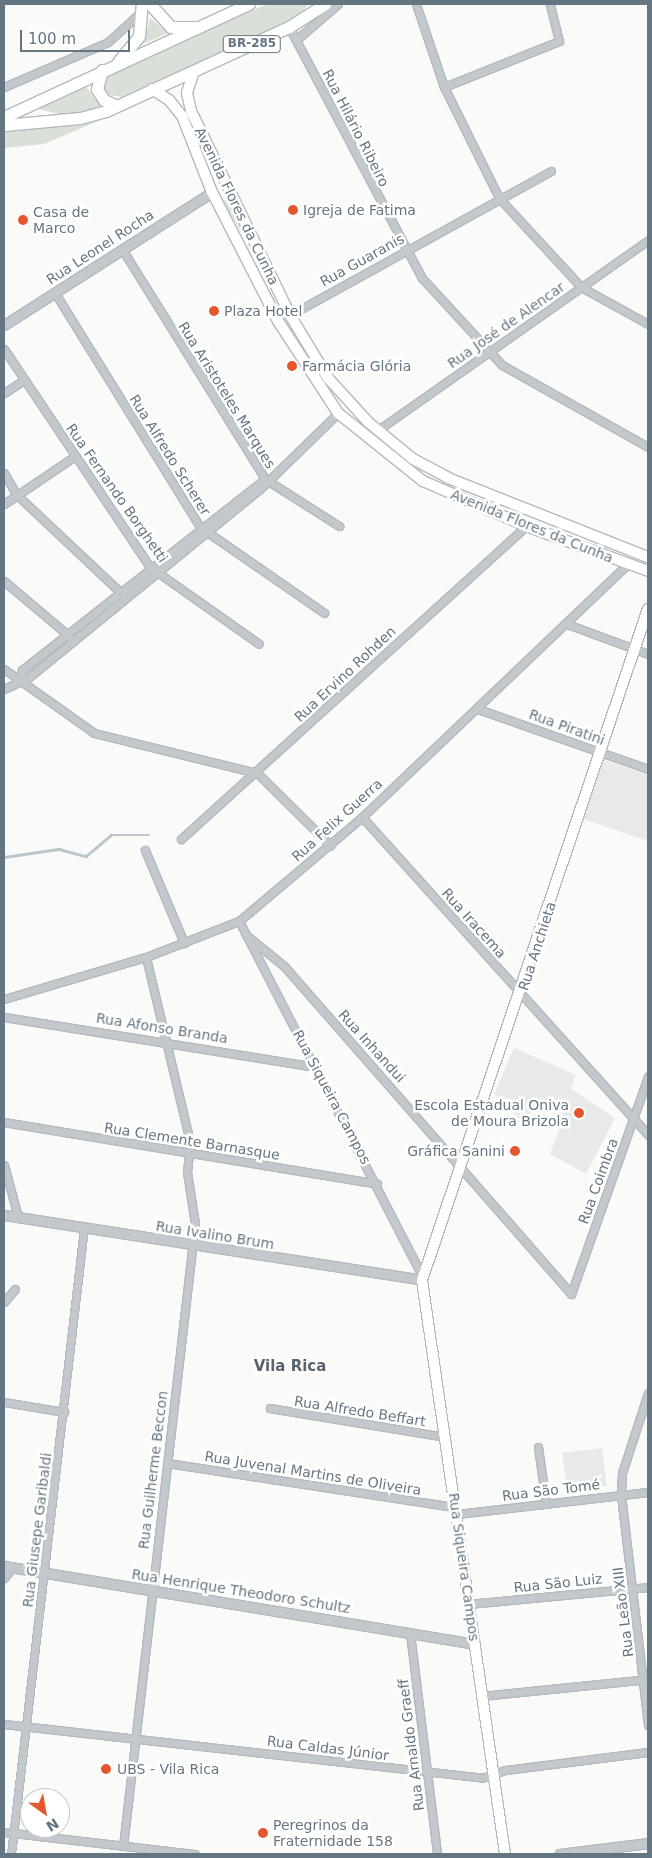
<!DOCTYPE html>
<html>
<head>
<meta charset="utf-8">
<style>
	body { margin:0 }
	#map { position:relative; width:652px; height:1858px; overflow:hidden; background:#fafaf8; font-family:"DejaVu Sans",sans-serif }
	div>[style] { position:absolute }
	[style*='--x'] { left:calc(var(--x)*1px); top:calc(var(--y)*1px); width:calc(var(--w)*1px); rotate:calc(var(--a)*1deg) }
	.built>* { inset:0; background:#e8e9e9; transform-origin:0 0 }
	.green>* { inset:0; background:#dadfd7 }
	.stream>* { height:2.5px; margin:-1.25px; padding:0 1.25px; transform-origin:1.25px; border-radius:1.25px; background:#bbc7cb }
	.roads { filter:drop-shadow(1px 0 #b3babf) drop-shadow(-1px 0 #b3babf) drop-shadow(0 1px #b3babf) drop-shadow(0 -1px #b3babf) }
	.minor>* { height:7px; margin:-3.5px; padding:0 3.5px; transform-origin:3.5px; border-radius:3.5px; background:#c3c8cc }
	.tertiary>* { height:9px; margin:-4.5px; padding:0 4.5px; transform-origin:4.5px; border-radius:4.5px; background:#c3c8cc }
	.secondary>* { height:10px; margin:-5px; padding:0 5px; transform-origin:5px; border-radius:5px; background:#fff }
	.primary>* { height:11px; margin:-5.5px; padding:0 5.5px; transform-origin:5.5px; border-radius:5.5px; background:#fff }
	.trunk>* { height:11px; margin:-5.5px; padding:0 5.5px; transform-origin:5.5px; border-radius:5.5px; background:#fff }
	.dots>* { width:14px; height:14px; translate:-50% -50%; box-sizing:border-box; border:2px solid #fff; border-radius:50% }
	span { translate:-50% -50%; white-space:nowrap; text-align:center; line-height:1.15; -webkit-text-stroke:5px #fff; paint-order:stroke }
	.shield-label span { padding:1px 4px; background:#fff; border:1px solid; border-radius:4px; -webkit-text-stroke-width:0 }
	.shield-label { font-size:12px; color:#657683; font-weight:700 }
	.street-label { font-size:14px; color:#657683 }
	.poi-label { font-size:14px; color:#657683 }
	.left { translate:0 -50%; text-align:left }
	.right { translate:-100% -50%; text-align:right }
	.neighbourhood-label { font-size:15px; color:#57646e; font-weight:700 }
	.frame { position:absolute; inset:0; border:5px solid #657683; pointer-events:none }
	.north { position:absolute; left:20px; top:1788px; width:50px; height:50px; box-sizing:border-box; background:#fff; border:1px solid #c1c8cd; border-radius:50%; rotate:148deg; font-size:14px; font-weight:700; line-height:20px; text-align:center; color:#657683 }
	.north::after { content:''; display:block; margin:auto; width:18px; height:22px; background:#e4572e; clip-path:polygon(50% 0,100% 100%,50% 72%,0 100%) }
	.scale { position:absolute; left:20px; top:30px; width:110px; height:22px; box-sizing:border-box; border:2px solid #657683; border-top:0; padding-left:6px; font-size:15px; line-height:18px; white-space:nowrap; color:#657683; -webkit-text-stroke:4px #fff; paint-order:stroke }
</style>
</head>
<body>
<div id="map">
	<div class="built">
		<i style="clip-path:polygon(604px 760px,648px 775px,648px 841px,583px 819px)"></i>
		<i style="clip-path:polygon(514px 1048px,576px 1075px,571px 1089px,615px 1118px,586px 1174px,550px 1154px,564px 1116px,534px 1105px,525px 1123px,509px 1109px,512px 1100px,494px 1095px)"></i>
		<i style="left:602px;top:1448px;width:38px;height:40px;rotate:83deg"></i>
	</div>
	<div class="green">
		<i style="clip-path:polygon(267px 4px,308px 4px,296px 21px,121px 97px,104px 94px,101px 81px,108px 74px)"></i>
		<i style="clip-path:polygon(150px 18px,168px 33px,143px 44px)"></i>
		<i style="clip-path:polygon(84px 84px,102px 108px,62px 115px,39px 109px)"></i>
		<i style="clip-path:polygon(124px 110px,44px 144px,4px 148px,4px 128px,102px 117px)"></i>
		<i style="clip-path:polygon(229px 198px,248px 239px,246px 240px,223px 201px)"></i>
	</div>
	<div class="stream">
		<i style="--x:4;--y:857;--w:56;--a:-8.3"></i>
		<i style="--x:59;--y:849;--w:28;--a:15"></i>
		<i style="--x:86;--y:856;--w:33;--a:-40"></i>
		<i style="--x:111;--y:835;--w:38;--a:0"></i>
	</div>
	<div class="roads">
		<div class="minor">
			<i style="--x:416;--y:4;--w:88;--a:71.4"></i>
			<i style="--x:444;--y:87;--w:124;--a:63.6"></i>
			<i style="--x:499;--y:198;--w:121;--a:47.3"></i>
			<i style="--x:581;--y:287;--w:77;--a:28.9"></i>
			<i style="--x:289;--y:27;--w:284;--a:62.1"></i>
			<i style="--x:422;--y:278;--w:118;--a:47.4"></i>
			<i style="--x:502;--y:365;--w:167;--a:29.3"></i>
			<i style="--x:296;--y:40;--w:55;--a:-40.6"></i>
			<i style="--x:4;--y:87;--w:113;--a:-23.4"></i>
			<i style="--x:108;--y:42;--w:46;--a:-42.4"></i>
			<i style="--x:444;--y:87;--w:124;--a:-21.8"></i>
			<i style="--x:559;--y:41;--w:38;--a:-104"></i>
			<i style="--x:122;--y:249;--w:271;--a:58.1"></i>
			<i style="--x:265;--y:479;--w:88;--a:32.4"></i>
			<i style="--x:55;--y:293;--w:275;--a:58.2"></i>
			<i style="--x:200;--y:527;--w:151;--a:34.7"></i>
			<i style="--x:290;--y:315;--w:298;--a:-28.9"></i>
			<i style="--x:4;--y:349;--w:262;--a:56.2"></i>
			<i style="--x:150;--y:567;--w:133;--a:35.2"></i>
			<i style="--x:4;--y:393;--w:24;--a:-33"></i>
			<i style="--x:378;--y:430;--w:330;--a:-35.1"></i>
			<i style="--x:4;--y:473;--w:24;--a:60"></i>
			<i style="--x:16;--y:494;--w:146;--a:43.3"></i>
			<i style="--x:4;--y:504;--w:86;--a:-34.1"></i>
			<i style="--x:4;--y:581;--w:85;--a:40.2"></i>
			<i style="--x:567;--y:624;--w:86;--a:20.3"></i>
			<i style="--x:4;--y:669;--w:110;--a:35.4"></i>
			<i style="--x:94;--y:733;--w:168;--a:13.8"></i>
			<i style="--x:257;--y:773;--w:103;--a:44.6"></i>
			<i style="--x:19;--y:681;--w:11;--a:-75"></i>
			<i style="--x:22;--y:670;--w:309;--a:-38.2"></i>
			<i style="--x:4;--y:689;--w:26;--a:-25"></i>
			<i style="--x:28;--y:678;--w:299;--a:-39.2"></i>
			<i style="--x:260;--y:489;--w:109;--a:-44.3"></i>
			<i style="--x:478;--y:709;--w:180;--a:19.4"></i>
			<i style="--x:362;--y:817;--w:428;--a:48"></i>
			<i style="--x:181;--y:839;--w:466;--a:-42.2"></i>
			<i style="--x:145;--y:850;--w:101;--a:67.2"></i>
			<i style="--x:239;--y:921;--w:399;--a:62.7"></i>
			<i style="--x:246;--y:935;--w:49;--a:39.2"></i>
			<i style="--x:284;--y:966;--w:436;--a:48.8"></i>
			<i style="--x:4;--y:999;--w:148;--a:-16.5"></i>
			<i style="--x:146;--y:957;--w:100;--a:-21.2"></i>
			<i style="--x:239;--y:921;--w:161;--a:-40.2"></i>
			<i style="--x:362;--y:817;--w:369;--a:-43.6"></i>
			<i style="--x:4;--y:1017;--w:316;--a:9.1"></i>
			<i style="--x:4;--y:1122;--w:378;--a:9.4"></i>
			<i style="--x:4;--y:1165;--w:54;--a:74.9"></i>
			<i style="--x:571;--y:1294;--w:231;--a:-70.5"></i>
			<i style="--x:4;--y:1302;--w:17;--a:-50"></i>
			<i style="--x:648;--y:1393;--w:84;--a:108"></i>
			<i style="--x:622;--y:1473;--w:22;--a:93"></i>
			<i style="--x:621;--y:1495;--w:232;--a:83.3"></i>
			<i style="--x:4;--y:1402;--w:61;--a:9.5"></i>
			<i style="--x:270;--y:1408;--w:178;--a:9.4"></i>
			<i style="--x:538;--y:1447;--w:57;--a:81.9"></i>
			<i style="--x:167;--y:1463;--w:292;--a:8.7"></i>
			<i style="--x:457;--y:1514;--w:192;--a:-6.6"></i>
			<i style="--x:4;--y:1578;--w:13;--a:-51"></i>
			<i style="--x:469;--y:1604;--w:180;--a:-5.4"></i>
			<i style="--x:410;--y:1633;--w:223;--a:83"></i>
			<i style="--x:482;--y:1696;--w:167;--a:-5.8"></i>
			<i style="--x:4;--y:1724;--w:481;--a:6.4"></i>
			<i style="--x:482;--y:1778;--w:24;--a:-19"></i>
			<i style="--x:505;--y:1770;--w:144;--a:-7.2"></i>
			<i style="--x:4;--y:1832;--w:192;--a:6.6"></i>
			<i style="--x:123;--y:1846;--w:626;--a:-83.4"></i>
			<i style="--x:195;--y:1224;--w:53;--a:-98.7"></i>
			<i style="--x:187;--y:1172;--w:30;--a:-84"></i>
			<i style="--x:190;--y:1142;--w:190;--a:-103.4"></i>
			<i style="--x:11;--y:1854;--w:630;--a:-83.35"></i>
		</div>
		<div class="tertiary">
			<i style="--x:4;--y:325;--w:247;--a:-32.6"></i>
			<i style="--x:4;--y:1215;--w:423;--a:8.8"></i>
			<i style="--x:4;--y:1566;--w:477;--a:9.4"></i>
			<i style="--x:560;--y:1854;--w:89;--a:-7.1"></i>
		</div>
		<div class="secondary">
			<i style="--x:194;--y:71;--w:23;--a:108"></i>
			<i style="--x:187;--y:93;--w:18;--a:77"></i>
			<i style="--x:191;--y:111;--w:227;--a:64.1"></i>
			<i style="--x:290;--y:315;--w:74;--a:58.9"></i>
			<i style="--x:328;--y:378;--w:59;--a:47.7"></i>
			<i style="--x:368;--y:422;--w:58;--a:39.4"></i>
			<i style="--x:413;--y:459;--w:40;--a:28"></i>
			<i style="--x:448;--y:478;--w:215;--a:21.6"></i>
			<i style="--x:152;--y:89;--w:20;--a:33"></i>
			<i style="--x:169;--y:100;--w:21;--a:51"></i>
			<i style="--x:182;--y:116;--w:82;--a:68.5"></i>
			<i style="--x:212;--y:192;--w:145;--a:62.9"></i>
			<i style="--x:278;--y:321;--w:110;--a:56.9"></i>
			<i style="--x:338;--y:413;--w:109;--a:38.7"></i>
			<i style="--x:423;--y:481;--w:112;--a:23.6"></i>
			<i style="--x:526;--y:526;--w:130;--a:20.2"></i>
			<i style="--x:505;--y:1854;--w:580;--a:-98.23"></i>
			<i style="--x:422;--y:1280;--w:708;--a:-71.39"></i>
		</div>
		<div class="primary">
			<i style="--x:150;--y:4;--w:31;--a:48"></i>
			<i style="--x:171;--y:27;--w:27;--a:0"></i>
			<i style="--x:118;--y:62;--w:33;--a:-51"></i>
			<i style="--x:139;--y:36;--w:32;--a:-85"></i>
		</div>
		<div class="trunk">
			<i style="--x:102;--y:70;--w:20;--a:105"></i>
			<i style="--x:97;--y:89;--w:13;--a:58"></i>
			<i style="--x:104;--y:100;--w:14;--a:25"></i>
			<i style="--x:4;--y:117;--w:270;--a:-24.8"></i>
			<i style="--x:4;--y:125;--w:76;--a:-5.3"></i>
			<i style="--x:80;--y:118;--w:27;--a:-15"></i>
			<i style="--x:106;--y:111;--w:201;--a:-24.7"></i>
			<i style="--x:289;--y:27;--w:43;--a:-32.6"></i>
		</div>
	</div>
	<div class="dots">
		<i style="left:293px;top:210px;background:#e4572e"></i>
		<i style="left:23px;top:220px;background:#e4572e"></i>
		<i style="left:214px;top:311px;background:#e4572e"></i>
		<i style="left:292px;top:366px;background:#e4572e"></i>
		<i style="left:579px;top:1113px;background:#e4572e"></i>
		<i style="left:515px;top:1151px;background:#e4572e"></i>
		<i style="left:106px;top:1769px;background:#e4572e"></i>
		<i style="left:263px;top:1833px;background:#e4572e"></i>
	</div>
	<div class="shield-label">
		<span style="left:252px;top:44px">BR-285</span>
	</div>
	<div class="street-label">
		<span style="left:356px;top:128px;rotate:63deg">Rua Hilário Ribeiro</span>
		<span style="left:237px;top:206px;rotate:64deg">Avenida Flores da Cunha</span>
		<span style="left:100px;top:247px;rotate:-33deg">Rua Leonel Rocha</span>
		<span style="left:362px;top:260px;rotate:-29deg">Rua Guaranis</span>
		<span style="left:506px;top:325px;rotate:-35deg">Rua José de Alencar</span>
		<span style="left:227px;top:395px;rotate:58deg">Rua Aristoteles Marques</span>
		<span style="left:170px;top:455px;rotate:58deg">Rua Alfredo Scherer</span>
		<span style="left:117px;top:493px;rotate:55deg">Rua Fernando Borghetti</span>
		<span style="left:532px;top:526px;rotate:22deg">Avenida Flores da Cunha</span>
		<span style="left:345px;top:674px;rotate:-43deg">Rua Ervino Rohden</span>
		<span style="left:567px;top:727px;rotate:20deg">Rua Piratini</span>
		<span style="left:337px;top:820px;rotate:-42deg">Rua Felix Guerra</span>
		<span style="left:474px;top:923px;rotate:48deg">Rua Iracema</span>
		<span style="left:537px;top:946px;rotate:-72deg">Rua Anchieta</span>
		<span style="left:162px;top:1028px;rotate:9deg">Rua Afonso Branda</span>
		<span style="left:372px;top:1046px;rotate:48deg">Rua Inhandui</span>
		<span style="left:332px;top:1097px;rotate:62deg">Rua Siqueira Campos</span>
		<span style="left:192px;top:1141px;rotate:9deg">Rua Clemente Barnasque</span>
		<span style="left:598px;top:1181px;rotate:-70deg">Rua Coimbra</span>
		<span style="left:215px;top:1235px;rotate:9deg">Rua Ivalino Brum</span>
		<span style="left:360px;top:1411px;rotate:9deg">Rua Alfredo Beffart</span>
		<span style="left:153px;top:1470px;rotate:-83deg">Rua Guilherme Beccon</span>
		<span style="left:313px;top:1473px;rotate:9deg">Rua Juvenal Martins de Oliveira</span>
		<span style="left:551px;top:1490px;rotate:-7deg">Rua São Tomé</span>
		<span style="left:37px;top:1530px;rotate:-83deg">Rua Giusepe Garibaldi</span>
		<span style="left:464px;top:1567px;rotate:82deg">Rua Siqueira Campos</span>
		<span style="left:558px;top:1583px;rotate:-6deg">Rua São Luiz</span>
		<span style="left:241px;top:1591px;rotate:9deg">Rua Henrique Theodoro Schultz</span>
		<span style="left:623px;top:1612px;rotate:-97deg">Rua Leão XIII</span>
		<span style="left:411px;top:1745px;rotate:-97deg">Rua Arnaldo Graeff</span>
		<span style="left:328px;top:1748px;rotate:7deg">Rua Caldas Júnior</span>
	</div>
	<div class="poi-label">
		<span class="left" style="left:303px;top:210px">Igreja de Fatima</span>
		<span class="left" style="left:33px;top:220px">Casa de<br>Marco</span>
		<span class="left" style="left:224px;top:311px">Plaza Hotel</span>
		<span class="left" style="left:302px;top:366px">Farmácia Glória</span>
		<span class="right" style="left:569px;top:1113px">Escola Estadual Oniva<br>de Moura Brizola</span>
		<span class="right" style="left:505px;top:1151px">Gráfica Sanini</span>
		<span class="left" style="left:117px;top:1769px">UBS - Vila Rica</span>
		<span class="left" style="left:273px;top:1833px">Peregrinos da<br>Fraternidade 158</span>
	</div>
	<div class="neighbourhood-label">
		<span style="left:290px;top:1367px">Vila Rica</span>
	</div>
	<div class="frame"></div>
	<div class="north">N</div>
	<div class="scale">100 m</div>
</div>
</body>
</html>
